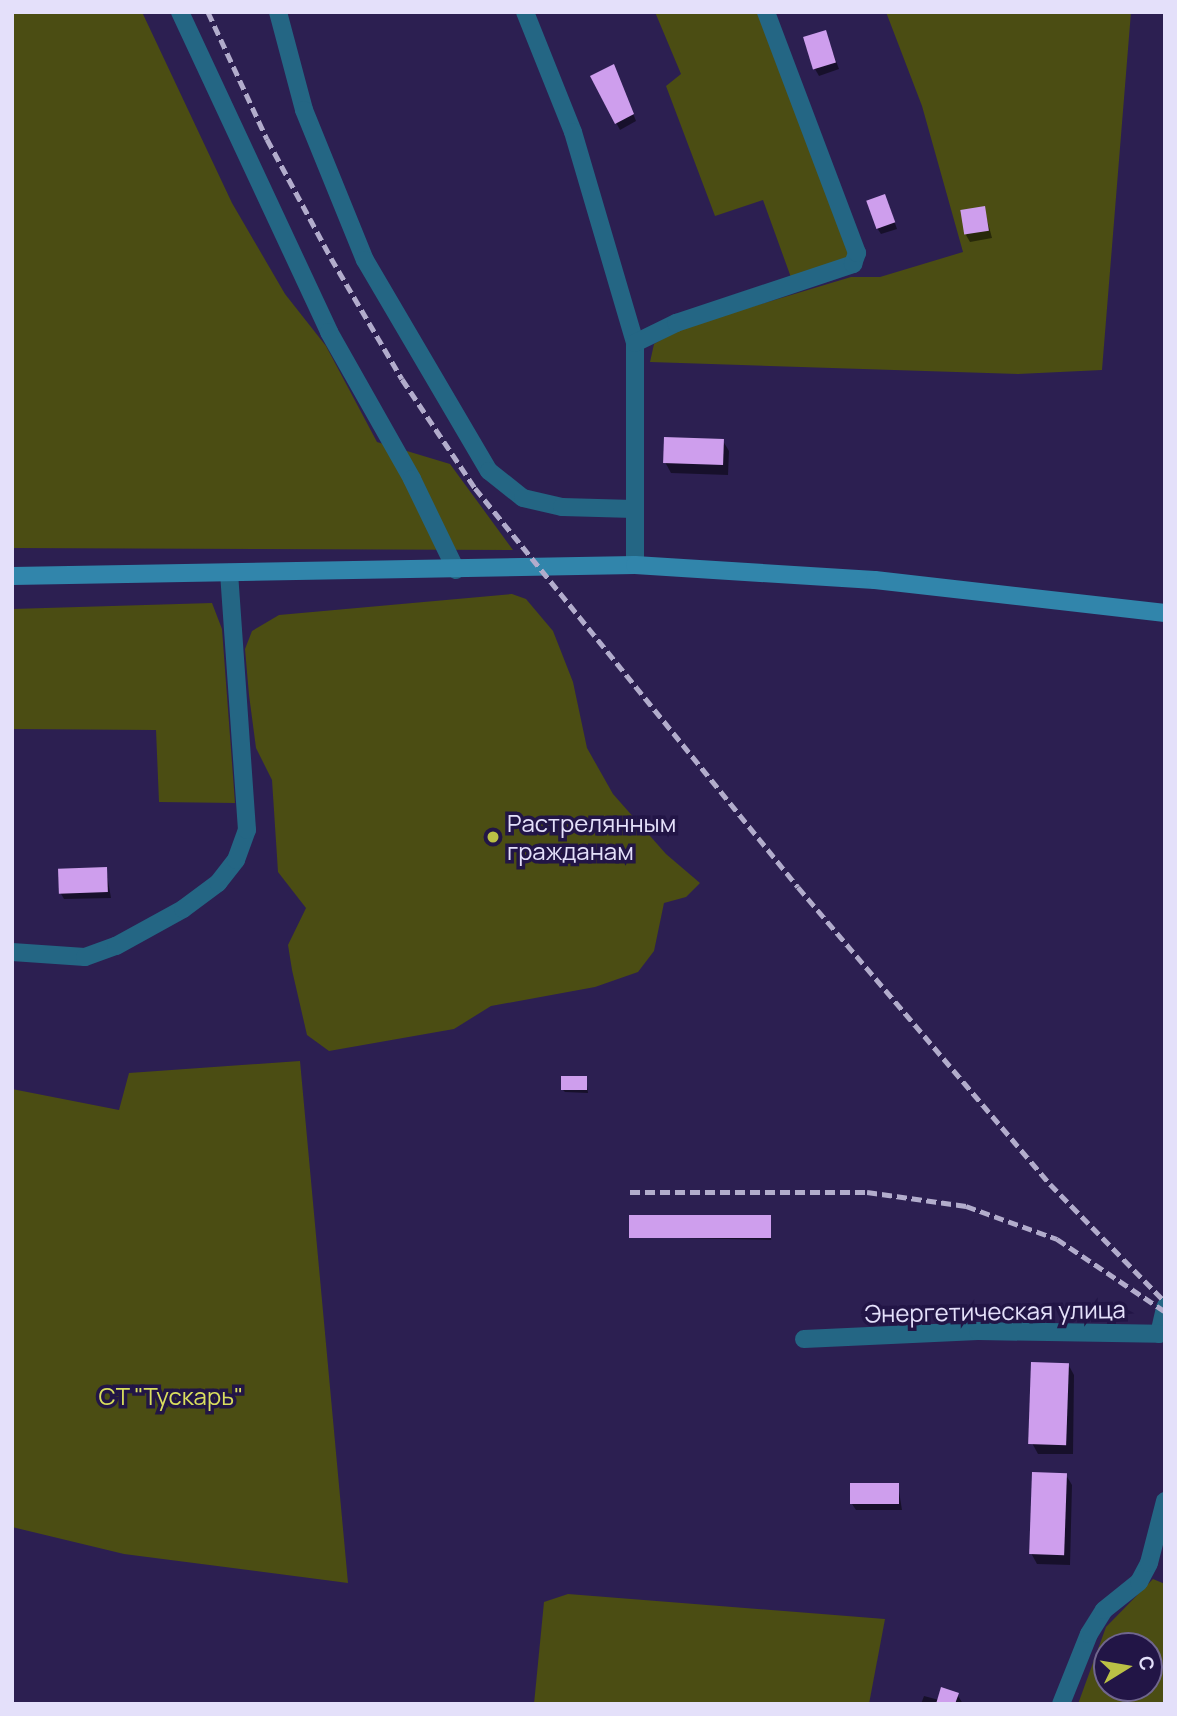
<!DOCTYPE html>
<html>
<head>
<meta charset="utf-8">
<style>
	body { margin:0 }
	#map { position:relative; width:1177px; height:1716px; overflow:hidden; background:#2c1f51; font-family:Manrope,sans-serif }
	div>[style] { position:absolute }
	[style*='--x'] { left:calc(var(--x)*1px); top:calc(var(--y)*1px); width:calc(var(--w)*1px); rotate:calc(var(--a)*1deg) }
	.green>* { inset:0; background:#4b4d13 }
	.shadow>* { inset:0; background:#0007 }
	.building>* { inset:0; background:#ce9eed; transform-origin:0 0 }
	.street>* { height:18px; margin:-9px; padding:0 9px; transform-origin:9px; border-radius:9px; background:#246684 }
	.secondary>* { height:18px; margin:-9px; padding:0 9px; transform-origin:9px; border-radius:9px; background:#3185ab }
	.rail>* { height:5px; margin-top:-2.5px; transform-origin:0; background:repeating-linear-gradient(90deg,#b2accc 0 10px,transparent 0 15px) }
	.dots>* { width:19px; height:19px; translate:-50% -50%; box-sizing:border-box; border:4px solid #221546; border-radius:50% }
	span { translate:-50% -50%; white-space:nowrap; text-align:center; line-height:1.15; -webkit-text-stroke:7px #221546; paint-order:stroke }
	.poi-label { font-size:24px; color:#e4e0fa }
	.left { translate:0 -50%; text-align:left }
	.street-label { font-size:24px; color:#e4e0fa }
	.park-label { font-size:24px; color:#d9de5e }
	.frame { position:absolute; inset:0; border:14px solid #e4e0fa; pointer-events:none }
	.north { position:absolute; left:1093px; top:1632px; width:70px; height:70px; box-sizing:border-box; background:#221546; border:2px solid #70668e; border-radius:50%; rotate:79deg; font-size:19px; font-weight:700; line-height:28px; text-align:center; color:#e4e0fa }
	.north::after { content:''; display:block; margin:auto; width:24px; height:32px; background:#bbc045; clip-path:polygon(50% 0,100% 100%,50% 72%,0 100%) }
</style>
</head>
<body>
<div id="map">
	<div class="green">
		<i style="clip-path:polygon(12px 12px,142px 12px,232px 203px,285px 294px,326px 346px,377px 442px,450px 464px,513px 550px,12px 548px)"></i>
		<i style="clip-path:polygon(655px 12px,757px 12px,850px 257px,793px 283px,763px 200px,715px 216px,666px 86px,681px 74px)"></i>
		<i style="clip-path:polygon(886px 12px,1131px 12px,1102px 370px,1018px 374px,650px 362px,654px 344px,681px 328px,851px 277px,880px 277px,963px 252px,922px 106px)"></i>
		<i style="clip-path:polygon(512px 594px,526px 599px,553px 631px,573px 682px,587px 748px,613px 794px,666px 854px,700px 883px,686px 897px,664px 903px,654px 951px,638px 972px,595px 987px,491px 1006px,454px 1029px,329px 1051px,307px 1035px,292px 970px,288px 945px,306px 908px,278px 872px,272px 780px,256px 748px,249px 695px,245px 649px,252px 631px,279px 615px)"></i>
		<i style="clip-path:polygon(212px 603px,222px 629px,235px 803px,159px 802px,156px 730px,12px 729px,12px 609px)"></i>
		<i style="clip-path:polygon(300px 1061px,348px 1583px,124px 1554px,12px 1527px,12px 1089px,119px 1110px,129px 1073px)"></i>
		<i style="clip-path:polygon(evenodd,1153px 1579px,1165px 1584px,1165px 1704px,1078px 1704px,1106px 1627px,1153px 1579px,1107px 1646px,1149px 1646px,1149px 1688px,1107px 1688px,1107px 1646px)"></i>
		<i style="clip-path:polygon(568px 1594px,885px 1619px,869px 1704px,534px 1704px,544px 1602px)"></i>
	</div>
	<div class="shadow">
		<i style="clip-path:polygon(825px 32px,839px 69px,819px 76px,815px 69px)"></i>
		<i style="clip-path:polygon(617px 73px,636px 121px,620px 130px,592px 77px)"></i>
		<i style="clip-path:polygon(888px 203px,897px 229px,881px 234px,877px 228px)"></i>
		<i style="clip-path:polygon(984px 208px,992px 238px,970px 242px,966px 235px)"></i>
		<i style="clip-path:polygon(723px 441px,729px 451px,728px 475px,671px 473px,665px 462px)"></i>
		<i style="clip-path:polygon(106px 869px,111px 898px,64px 899px,60px 892px)"></i>
		<i style="clip-path:polygon(586px 1078px,588px 1093px,565px 1092px,563px 1090px)"></i>
		<i style="clip-path:polygon(770px 1217px,771px 1240px,631px 1237px)"></i>
		<i style="clip-path:polygon(1068px 1364px,1074px 1375px,1073px 1454px,1038px 1454px,1032px 1443px)"></i>
		<i style="clip-path:polygon(1066px 1475px,1072px 1485px,1070px 1565px,1037px 1564px,1031px 1553px)"></i>
		<i style="clip-path:polygon(898px 1485px,902px 1510px,856px 1510px,852px 1504px)"></i>
		<i style="clip-path:polygon(957px 1694px,963px 1704px,921px 1704px,924px 1696px,939px 1700px)"></i>
	</div>
	<div class="building">
		<i style="left:826px;top:30px;width:34px;height:24px;rotate:73deg"></i>
		<i style="clip-path:polygon(614px 64px,634px 114px,615px 124px,590px 76px)"></i>
		<i style="left:885px;top:194px;width:30px;height:20px;rotate:70deg"></i>
		<i style="left:985px;top:206px;width:25px;height:25px;rotate:81deg"></i>
		<i style="left:664px;top:437px;width:60px;height:26px;rotate:2deg"></i>
		<i style="left:107px;top:867px;width:25px;height:49px;rotate:88deg"></i>
		<i style="left:561px;top:1076px;width:26px;height:14px"></i>
		<i style="left:629px;top:1215px;width:142px;height:23px"></i>
		<i style="left:1031px;top:1362px;width:38px;height:82px;rotate:2deg"></i>
		<i style="left:1032px;top:1472px;width:35px;height:82px;rotate:2deg"></i>
		<i style="left:850px;top:1483px;width:49px;height:21px"></i>
		<i style="clip-path:polygon(941px 1687px,959px 1693px,955px 1704px,936px 1704px)"></i>
	</div>
	<div class="street">
		<i style="--x:180;--y:12;--w:353;--a:65"></i>
		<i style="--x:329;--y:332;--w:169;--a:60.5"></i>
		<i style="--x:412;--y:479;--w:101;--a:64.2"></i>
		<i style="--x:278;--y:12;--w:101;--a:75.1"></i>
		<i style="--x:304;--y:110;--w:162;--a:67.9"></i>
		<i style="--x:365;--y:260;--w:245;--a:59.6"></i>
		<i style="--x:489;--y:471;--w:43;--a:38.5"></i>
		<i style="--x:523;--y:498;--w:40;--a:13"></i>
		<i style="--x:562;--y:507;--w:72;--a:1.6"></i>
		<i style="--x:525;--y:12;--w:129;--a:68.2"></i>
		<i style="--x:573;--y:132;--w:220;--a:73.6"></i>
		<i style="--x:635;--y:343;--w:222;--a:90"></i>
		<i style="--x:635;--y:343;--w:46;--a:-26"></i>
		<i style="--x:676;--y:323;--w:187;--a:-18.4"></i>
		<i style="--x:853;--y:264;--w:12;--a:-70"></i>
		<i style="--x:857;--y:253;--w:258;--a:-110.7"></i>
		<i style="--x:12;--y:952;--w:73;--a:3.9"></i>
		<i style="--x:85;--y:957;--w:33;--a:-20"></i>
		<i style="--x:116;--y:946;--w:77;--a:-28.9"></i>
		<i style="--x:183;--y:909;--w:44;--a:-36.6"></i>
		<i style="--x:218;--y:883;--w:29;--a:-52"></i>
		<i style="--x:236;--y:860;--w:32;--a:-70"></i>
		<i style="--x:247;--y:830;--w:258;--a:-94"></i>
		<i style="--x:1159;--y:1334;--w:28;--a:-77"></i>
		<i style="--x:804;--y:1339;--w:174;--a:-2.6"></i>
		<i style="--x:978;--y:1331;--w:181;--a:0.9"></i>
		<i style="--x:1061;--y:1704;--w:75;--a:-68.2"></i>
		<i style="--x:1089;--y:1634;--w:28;--a:-58"></i>
		<i style="--x:1104;--y:1610;--w:45;--a:-38.7"></i>
		<i style="--x:1139;--y:1582;--w:21;--a:-62"></i>
		<i style="--x:1149;--y:1563;--w:64;--a:-75.5"></i>
	</div>
	<div class="secondary">
		<i style="--x:12;--y:576;--w:623;--a:-1.01"></i>
		<i style="--x:635;--y:565;--w:240;--a:3.6"></i>
		<i style="--x:875;--y:580;--w:292;--a:6.5"></i>
	</div>
	<div class="rail">
		<i style="--x:208;--y:12;--w:140;--a:65.1"></i>
		<i style="--x:267;--y:139;--w:135;--a:61.7"></i>
		<i style="--x:331;--y:258;--w:140;--a:59.6"></i>
		<i style="--x:402;--y:379;--w:131;--a:56.2"></i>
		<i style="--x:475;--y:488;--w:513;--a:51.01"></i>
		<i style="--x:798;--y:887;--w:390;--a:49.7"></i>
		<i style="--x:1050;--y:1184;--w:165;--a:45.7"></i>
		<i style="--x:630;--y:1192;--w:237;--a:0"></i>
		<i style="--x:867;--y:1192;--w:100;--a:8"></i>
		<i style="--x:966;--y:1206;--w:97;--a:19.9"></i>
		<i style="--x:1057;--y:1239;--w:129;--a:33.9"></i>
	</div>
	<div class="dots">
		<i style="left:493px;top:837px;background:#bbc045"></i>
	</div>
	<div class="poi-label">
		<span class="left" style="left:507px;top:837px">Растрелянным<br>гражданам</span>
	</div>
	<div class="street-label">
		<span style="left:995px;top:1311px;rotate:-1deg">Энергетическая улица</span>
	</div>
	<div class="park-label">
		<span style="left:171px;top:1396px">СТ "Тускарь"</span>
	</div>
	<div class="frame"></div>
	<div class="north">С</div>
</div>
</body>
</html>
